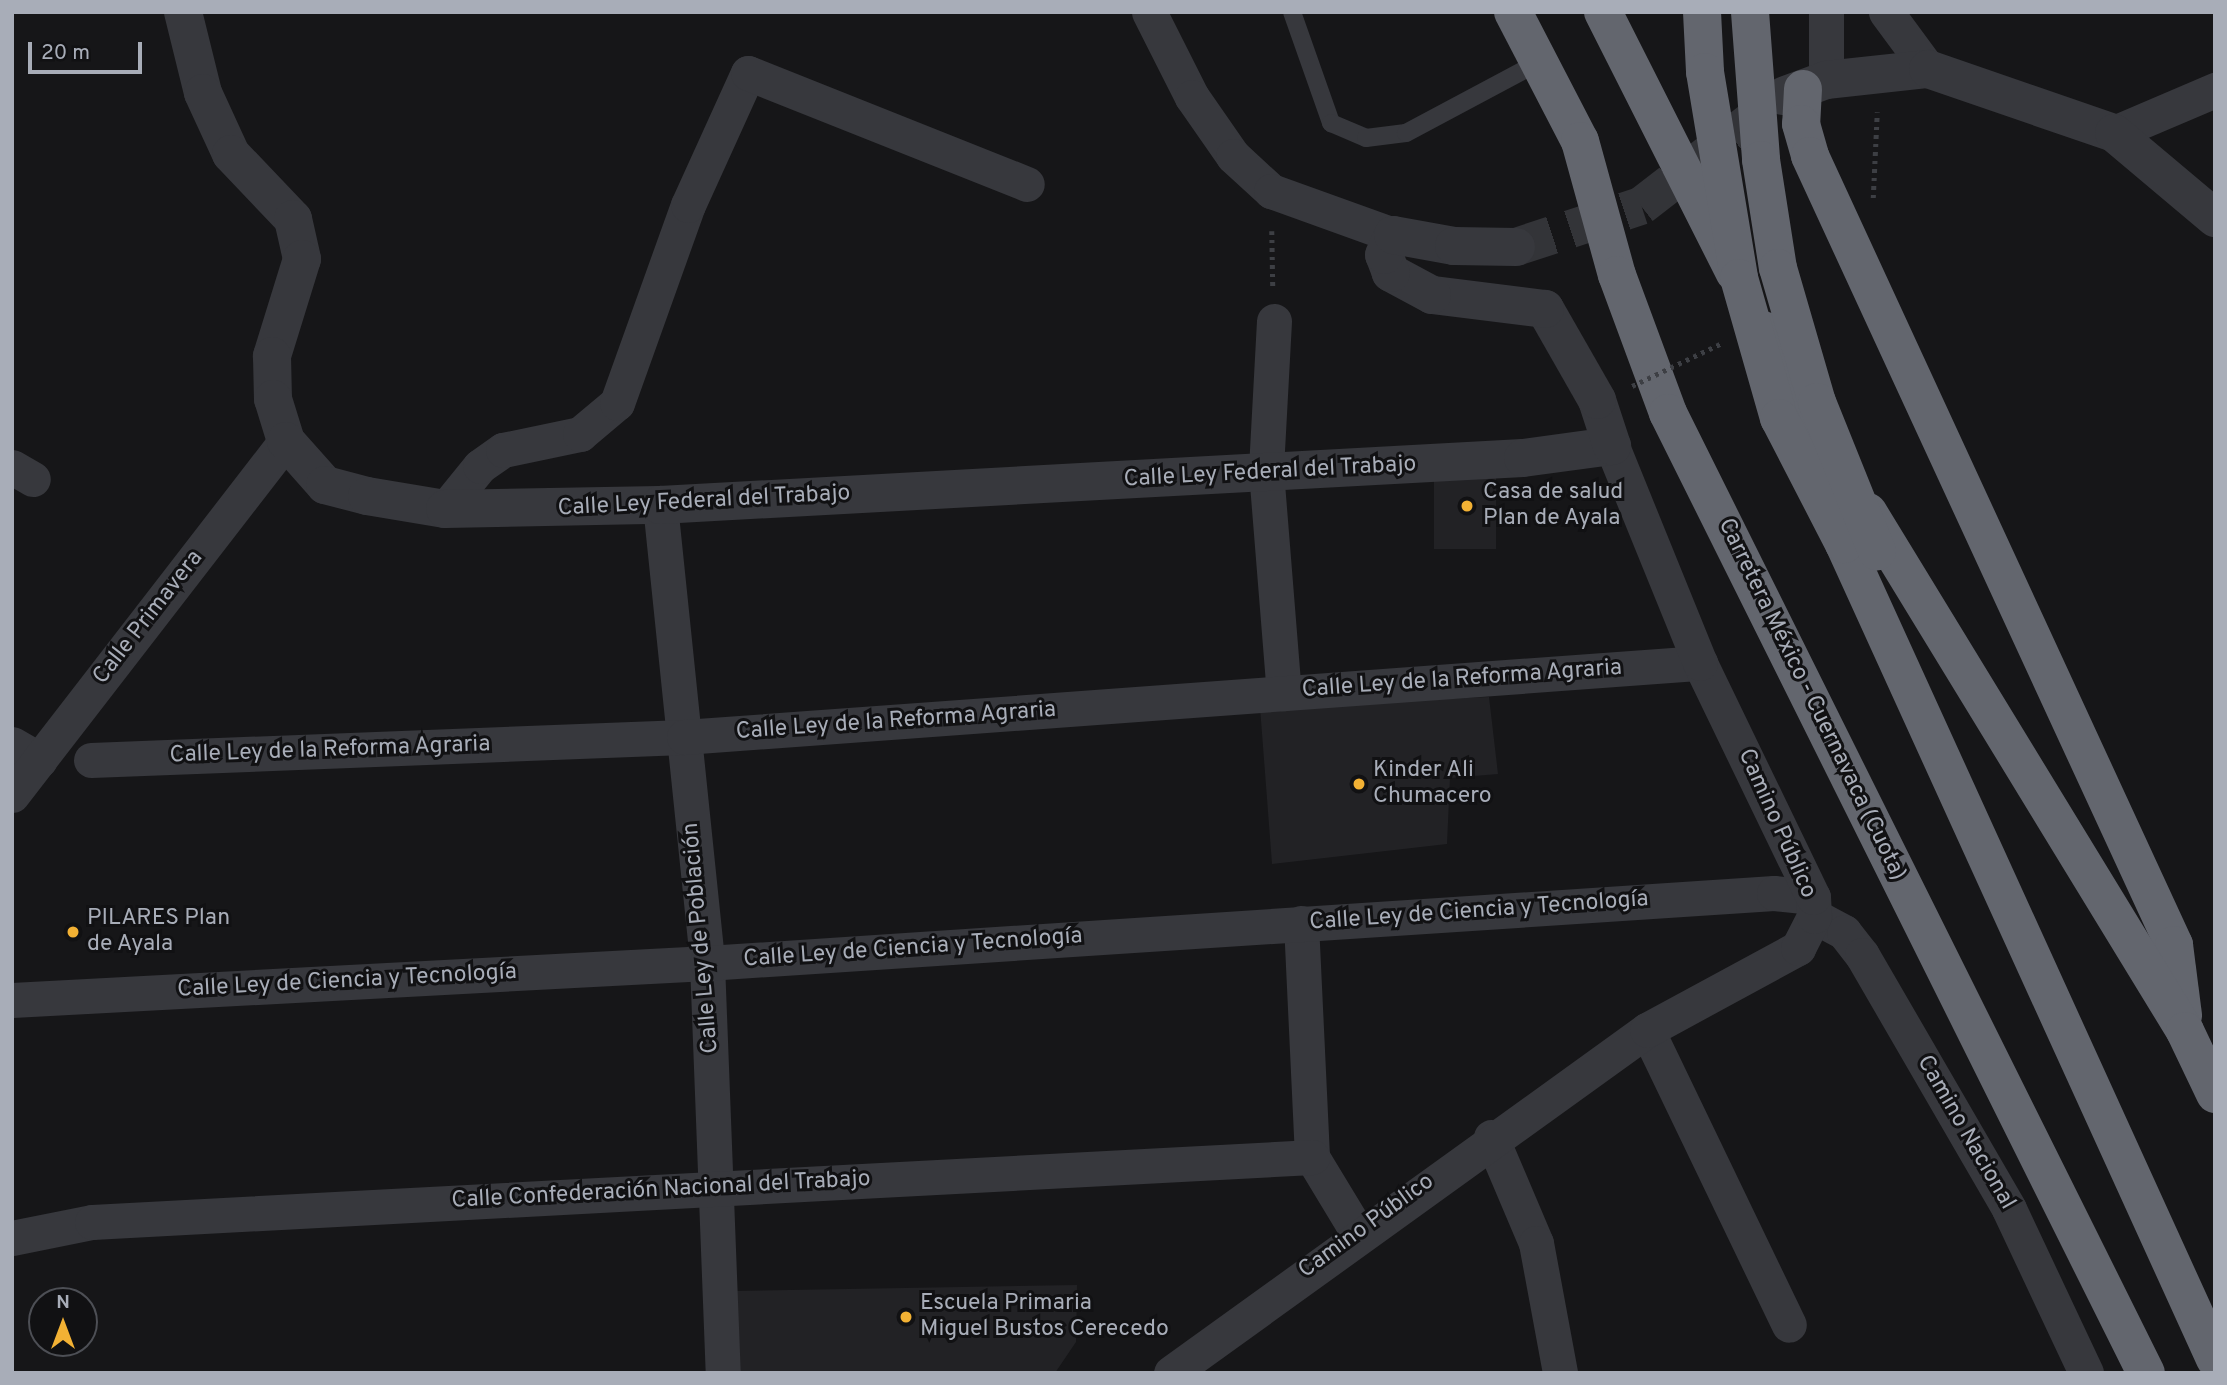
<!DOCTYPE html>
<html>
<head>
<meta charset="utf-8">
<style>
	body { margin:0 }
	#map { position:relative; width:2227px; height:1385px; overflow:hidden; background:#161618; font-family:Overpass,sans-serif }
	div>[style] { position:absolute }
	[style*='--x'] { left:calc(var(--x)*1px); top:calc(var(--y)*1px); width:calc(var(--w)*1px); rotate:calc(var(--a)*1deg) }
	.built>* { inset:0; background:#222225; transform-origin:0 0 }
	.tertiary-tunnel>* { height:38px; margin-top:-19px; transform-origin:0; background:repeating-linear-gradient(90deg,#333438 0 38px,transparent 0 57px) }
	.path>* { height:4.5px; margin-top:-2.25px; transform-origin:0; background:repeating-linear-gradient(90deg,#3d3f44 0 3.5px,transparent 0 8.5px) }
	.service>* { height:18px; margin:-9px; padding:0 9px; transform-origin:9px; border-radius:9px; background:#37383d }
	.minor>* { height:35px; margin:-17.5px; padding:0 17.5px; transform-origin:17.5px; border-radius:17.5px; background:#37383d }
	.tertiary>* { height:38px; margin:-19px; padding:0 19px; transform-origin:19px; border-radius:19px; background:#37383d }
	.motorway>* { height:38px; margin:-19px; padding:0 19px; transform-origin:19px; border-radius:19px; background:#63666e }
	.path-bridge>* { height:4.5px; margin-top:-2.25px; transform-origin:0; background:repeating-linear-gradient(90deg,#3d3f44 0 3.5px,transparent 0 8.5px) }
	.motorway-bridge>* { height:38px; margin:-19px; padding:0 19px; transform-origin:19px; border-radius:19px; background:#63666e }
	.dots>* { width:19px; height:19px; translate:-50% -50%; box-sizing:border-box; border:4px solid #111113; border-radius:50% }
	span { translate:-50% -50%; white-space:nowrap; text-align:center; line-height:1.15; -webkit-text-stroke:6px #111113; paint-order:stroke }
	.street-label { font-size:23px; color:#a8adb8 }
	.poi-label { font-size:23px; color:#a8adb8 }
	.left { translate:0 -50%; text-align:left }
	.frame { position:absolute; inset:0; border:14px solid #a8adb8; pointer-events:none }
	.north { position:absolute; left:28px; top:1287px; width:70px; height:70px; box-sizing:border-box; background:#111113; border:2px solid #4d4f55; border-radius:50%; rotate:0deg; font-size:19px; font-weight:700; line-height:28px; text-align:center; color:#a8adb8 }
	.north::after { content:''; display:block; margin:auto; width:24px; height:32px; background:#f2b134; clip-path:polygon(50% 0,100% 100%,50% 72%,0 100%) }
	.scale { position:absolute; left:28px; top:42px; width:114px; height:32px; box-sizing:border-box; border:4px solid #a8adb8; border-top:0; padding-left:9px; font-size:21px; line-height:24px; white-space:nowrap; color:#a8adb8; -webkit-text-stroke:5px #111113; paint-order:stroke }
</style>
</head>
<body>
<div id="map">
	<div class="built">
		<i style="left:1434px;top:465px;width:62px;height:84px"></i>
		<i style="clip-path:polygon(1489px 697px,1498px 774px,1450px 778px,1447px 844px,1272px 864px,1260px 707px)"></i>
		<i style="clip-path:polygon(1077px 1285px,1076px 1342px,1055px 1373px,738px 1373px,735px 1291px)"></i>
	</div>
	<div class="tertiary-tunnel">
		<i style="--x:1516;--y:247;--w:132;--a:-18.2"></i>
		<i style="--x:1641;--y:206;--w:178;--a:-37.7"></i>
	</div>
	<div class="path">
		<i style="--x:1873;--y:198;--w:86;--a:-87.3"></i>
		<i style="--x:1272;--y:231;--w:55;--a:89"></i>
	</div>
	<div class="service">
		<i style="--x:1292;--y:12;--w:118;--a:70.6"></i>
		<i style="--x:1331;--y:123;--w:38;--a:23"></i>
		<i style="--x:1366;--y:138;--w:40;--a:-7.1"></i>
		<i style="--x:1406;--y:133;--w:151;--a:-28.1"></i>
	</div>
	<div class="minor">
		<i style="--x:1149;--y:12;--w:95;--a:63.2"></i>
		<i style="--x:1192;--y:97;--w:72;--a:55.2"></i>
		<i style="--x:1233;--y:156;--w:52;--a:42.6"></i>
		<i style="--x:1271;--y:191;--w:130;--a:19.8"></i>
		<i style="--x:1886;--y:12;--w:71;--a:53.6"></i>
		<i style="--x:1826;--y:80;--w:68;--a:-90"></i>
		<i style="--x:2114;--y:133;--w:110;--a:-23.1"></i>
		<i style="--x:1274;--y:321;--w:150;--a:93.1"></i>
		<i style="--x:1266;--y:471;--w:223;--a:85.4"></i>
		<i style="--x:12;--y:467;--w:24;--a:30"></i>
		<i style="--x:660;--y:505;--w:460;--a:84.1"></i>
		<i style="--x:707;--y:963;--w:410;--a:87.8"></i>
		<i style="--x:445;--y:509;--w:55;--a:-50.9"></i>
		<i style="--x:480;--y:466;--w:28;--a:-35"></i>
		<i style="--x:503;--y:450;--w:79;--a:-11.7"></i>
		<i style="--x:580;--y:434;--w:48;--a:-40"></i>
		<i style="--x:617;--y:403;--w:210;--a:-70.3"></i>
		<i style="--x:688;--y:205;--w:145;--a:-65.6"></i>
		<i style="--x:748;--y:73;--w:300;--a:21.7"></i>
		<i style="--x:12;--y:744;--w:32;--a:30"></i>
		<i style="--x:91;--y:760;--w:593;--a:-2.22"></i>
		<i style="--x:684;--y:737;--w:1019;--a:-4.17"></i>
		<i style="--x:12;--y:795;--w:448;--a:-52.3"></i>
		<i style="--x:1814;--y:916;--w:34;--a:28"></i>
		<i style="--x:1844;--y:932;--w:29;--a:52"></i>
		<i style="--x:1862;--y:955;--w:293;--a:59.9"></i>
		<i style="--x:2009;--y:1209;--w:181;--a:64.8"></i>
		<i style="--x:1301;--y:923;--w:234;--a:87.3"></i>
		<i style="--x:1312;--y:1157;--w:89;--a:58.8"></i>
		<i style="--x:12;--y:1000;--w:696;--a:-3.05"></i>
		<i style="--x:707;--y:963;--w:1069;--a:-3.75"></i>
		<i style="--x:1774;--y:893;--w:39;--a:6"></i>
		<i style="--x:1647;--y:1030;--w:327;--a:64.3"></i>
		<i style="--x:1491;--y:1137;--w:115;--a:67"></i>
		<i style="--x:1536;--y:1243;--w:132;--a:79.5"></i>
		<i style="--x:12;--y:1238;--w:82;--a:-11.3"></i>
		<i style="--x:92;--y:1222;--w:1222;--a:-3.05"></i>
		<i style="--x:1171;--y:1373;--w:587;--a:-35.78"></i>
		<i style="--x:1647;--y:1030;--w:172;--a:-28.5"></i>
		<i style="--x:1798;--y:948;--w:36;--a:-63"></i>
		<i style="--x:1814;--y:916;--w:19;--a:-93"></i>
		<i style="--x:1813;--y:897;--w:260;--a:-115.8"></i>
		<i style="--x:1700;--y:663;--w:234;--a:-112.1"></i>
	</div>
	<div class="tertiary">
		<i style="--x:183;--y:12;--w:83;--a:76.1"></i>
		<i style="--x:203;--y:93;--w:67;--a:65.3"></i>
		<i style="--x:231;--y:154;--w:90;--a:46.4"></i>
		<i style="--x:293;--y:219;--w:41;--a:77.3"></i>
		<i style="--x:302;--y:259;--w:102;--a:107.2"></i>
		<i style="--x:272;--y:356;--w:43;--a:88.7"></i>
		<i style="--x:273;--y:399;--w:44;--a:72.8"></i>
		<i style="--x:286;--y:441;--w:59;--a:48.4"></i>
		<i style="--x:325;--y:485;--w:43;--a:14.7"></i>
		<i style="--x:367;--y:496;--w:79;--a:9.5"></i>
		<i style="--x:445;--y:509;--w:215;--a:-1.1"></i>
		<i style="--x:660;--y:505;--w:864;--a:-3.12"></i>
		<i style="--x:1523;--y:458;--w:90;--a:-7.7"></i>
		<i style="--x:1612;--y:446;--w:48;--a:-108.1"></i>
		<i style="--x:1597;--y:400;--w:105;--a:-119.7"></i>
		<i style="--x:1545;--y:309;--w:114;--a:-172.9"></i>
		<i style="--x:1432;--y:295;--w:47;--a:-151.8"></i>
		<i style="--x:1391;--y:273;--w:19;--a:-111"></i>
		<i style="--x:1384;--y:255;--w:22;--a:-66"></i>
		<i style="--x:1393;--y:235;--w:62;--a:10.2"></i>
		<i style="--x:1454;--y:246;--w:62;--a:0.9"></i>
		<i style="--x:1783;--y:96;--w:46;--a:-20.4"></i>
		<i style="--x:1826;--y:80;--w:103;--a:-6.2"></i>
		<i style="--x:1928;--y:69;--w:197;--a:19"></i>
		<i style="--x:2114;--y:133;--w:132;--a:40.1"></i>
	</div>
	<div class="motorway">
		<i style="--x:1513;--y:12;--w:145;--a:62.6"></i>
		<i style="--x:1580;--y:141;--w:139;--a:74.6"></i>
		<i style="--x:1617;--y:275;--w:147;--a:69.7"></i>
		<i style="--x:1668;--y:413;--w:1072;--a:63.53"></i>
		<i style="--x:1603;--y:12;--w:292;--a:63.2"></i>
		<i style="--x:1803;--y:89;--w:35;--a:93"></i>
		<i style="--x:1801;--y:124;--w:33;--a:74"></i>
		<i style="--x:1810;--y:156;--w:869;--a:65.23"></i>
		<i style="--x:2174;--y:945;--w:71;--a:82.7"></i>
		<i style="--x:1763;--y:330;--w:118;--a:61"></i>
		<i style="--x:1868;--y:512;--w:608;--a:58.58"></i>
		<i style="--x:2185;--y:1031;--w:70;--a:64.5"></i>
		<i style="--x:1844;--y:544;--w:895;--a:65.52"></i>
	</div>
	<div class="path-bridge">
		<i style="--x:1632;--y:386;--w:98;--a:-25.5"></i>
	</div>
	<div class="motorway-bridge">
		<i style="--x:1702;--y:12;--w:60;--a:87.1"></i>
		<i style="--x:1705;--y:72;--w:209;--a:80.6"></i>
		<i style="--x:1739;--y:278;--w:146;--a:74.1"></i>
		<i style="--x:1779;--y:418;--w:142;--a:62.7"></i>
		<i style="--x:1750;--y:12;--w:148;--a:85.7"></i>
		<i style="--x:1761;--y:160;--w:109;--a:81.1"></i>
		<i style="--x:1778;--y:268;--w:140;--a:73.8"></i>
		<i style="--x:1817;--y:402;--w:161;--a:68.1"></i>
	</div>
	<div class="dots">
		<i style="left:1467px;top:506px;background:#f2b134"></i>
		<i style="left:1359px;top:784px;background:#f2b134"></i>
		<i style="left:73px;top:932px;background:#f2b134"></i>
		<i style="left:906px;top:1317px;background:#f2b134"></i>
	</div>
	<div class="street-label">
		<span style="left:1270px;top:473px;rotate:-3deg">Calle Ley Federal del Trabajo</span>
		<span style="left:704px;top:502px;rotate:-3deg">Calle Ley Federal del Trabajo</span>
		<span style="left:149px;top:618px;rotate:-52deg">Calle Primavera</span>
		<span style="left:1462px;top:680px;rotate:-4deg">Calle Ley de la Reforma Agraria</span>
		<span style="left:1811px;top:700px;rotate:64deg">Carretera México - Cuernavaca (Cuota)</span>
		<span style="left:896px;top:722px;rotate:-4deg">Calle Ley de la Reforma Agraria</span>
		<span style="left:330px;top:751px;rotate:-2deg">Calle Ley de la Reforma Agraria</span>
		<span style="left:1776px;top:824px;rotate:66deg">Camino Público</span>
		<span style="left:1479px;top:912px;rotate:-4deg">Calle Ley de Ciencia y Tecnología</span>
		<span style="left:702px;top:938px;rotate:-95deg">Calle Ley de Población</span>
		<span style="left:913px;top:949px;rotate:-4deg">Calle Ley de Ciencia y Tecnología</span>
		<span style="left:347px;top:982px;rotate:-3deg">Calle Ley de Ciencia y Tecnología</span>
		<span style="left:1965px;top:1133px;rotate:60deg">Camino Nacional</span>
		<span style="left:661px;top:1191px;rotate:-3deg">Calle Confederación Nacional del Trabajo</span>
		<span style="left:1367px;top:1227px;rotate:-36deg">Camino Público</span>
	</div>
	<div class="poi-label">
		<span class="left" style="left:1483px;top:506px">Casa de salud<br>Plan de Ayala</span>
		<span class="left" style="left:1373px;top:784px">Kinder Ali<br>Chumacero</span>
		<span class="left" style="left:87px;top:932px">PILARES Plan<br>de Ayala</span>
		<span class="left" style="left:920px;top:1317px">Escuela Primaria<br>Miguel Bustos Cerecedo</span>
	</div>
	<div class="frame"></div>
	<div class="north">N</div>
	<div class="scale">20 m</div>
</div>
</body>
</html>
